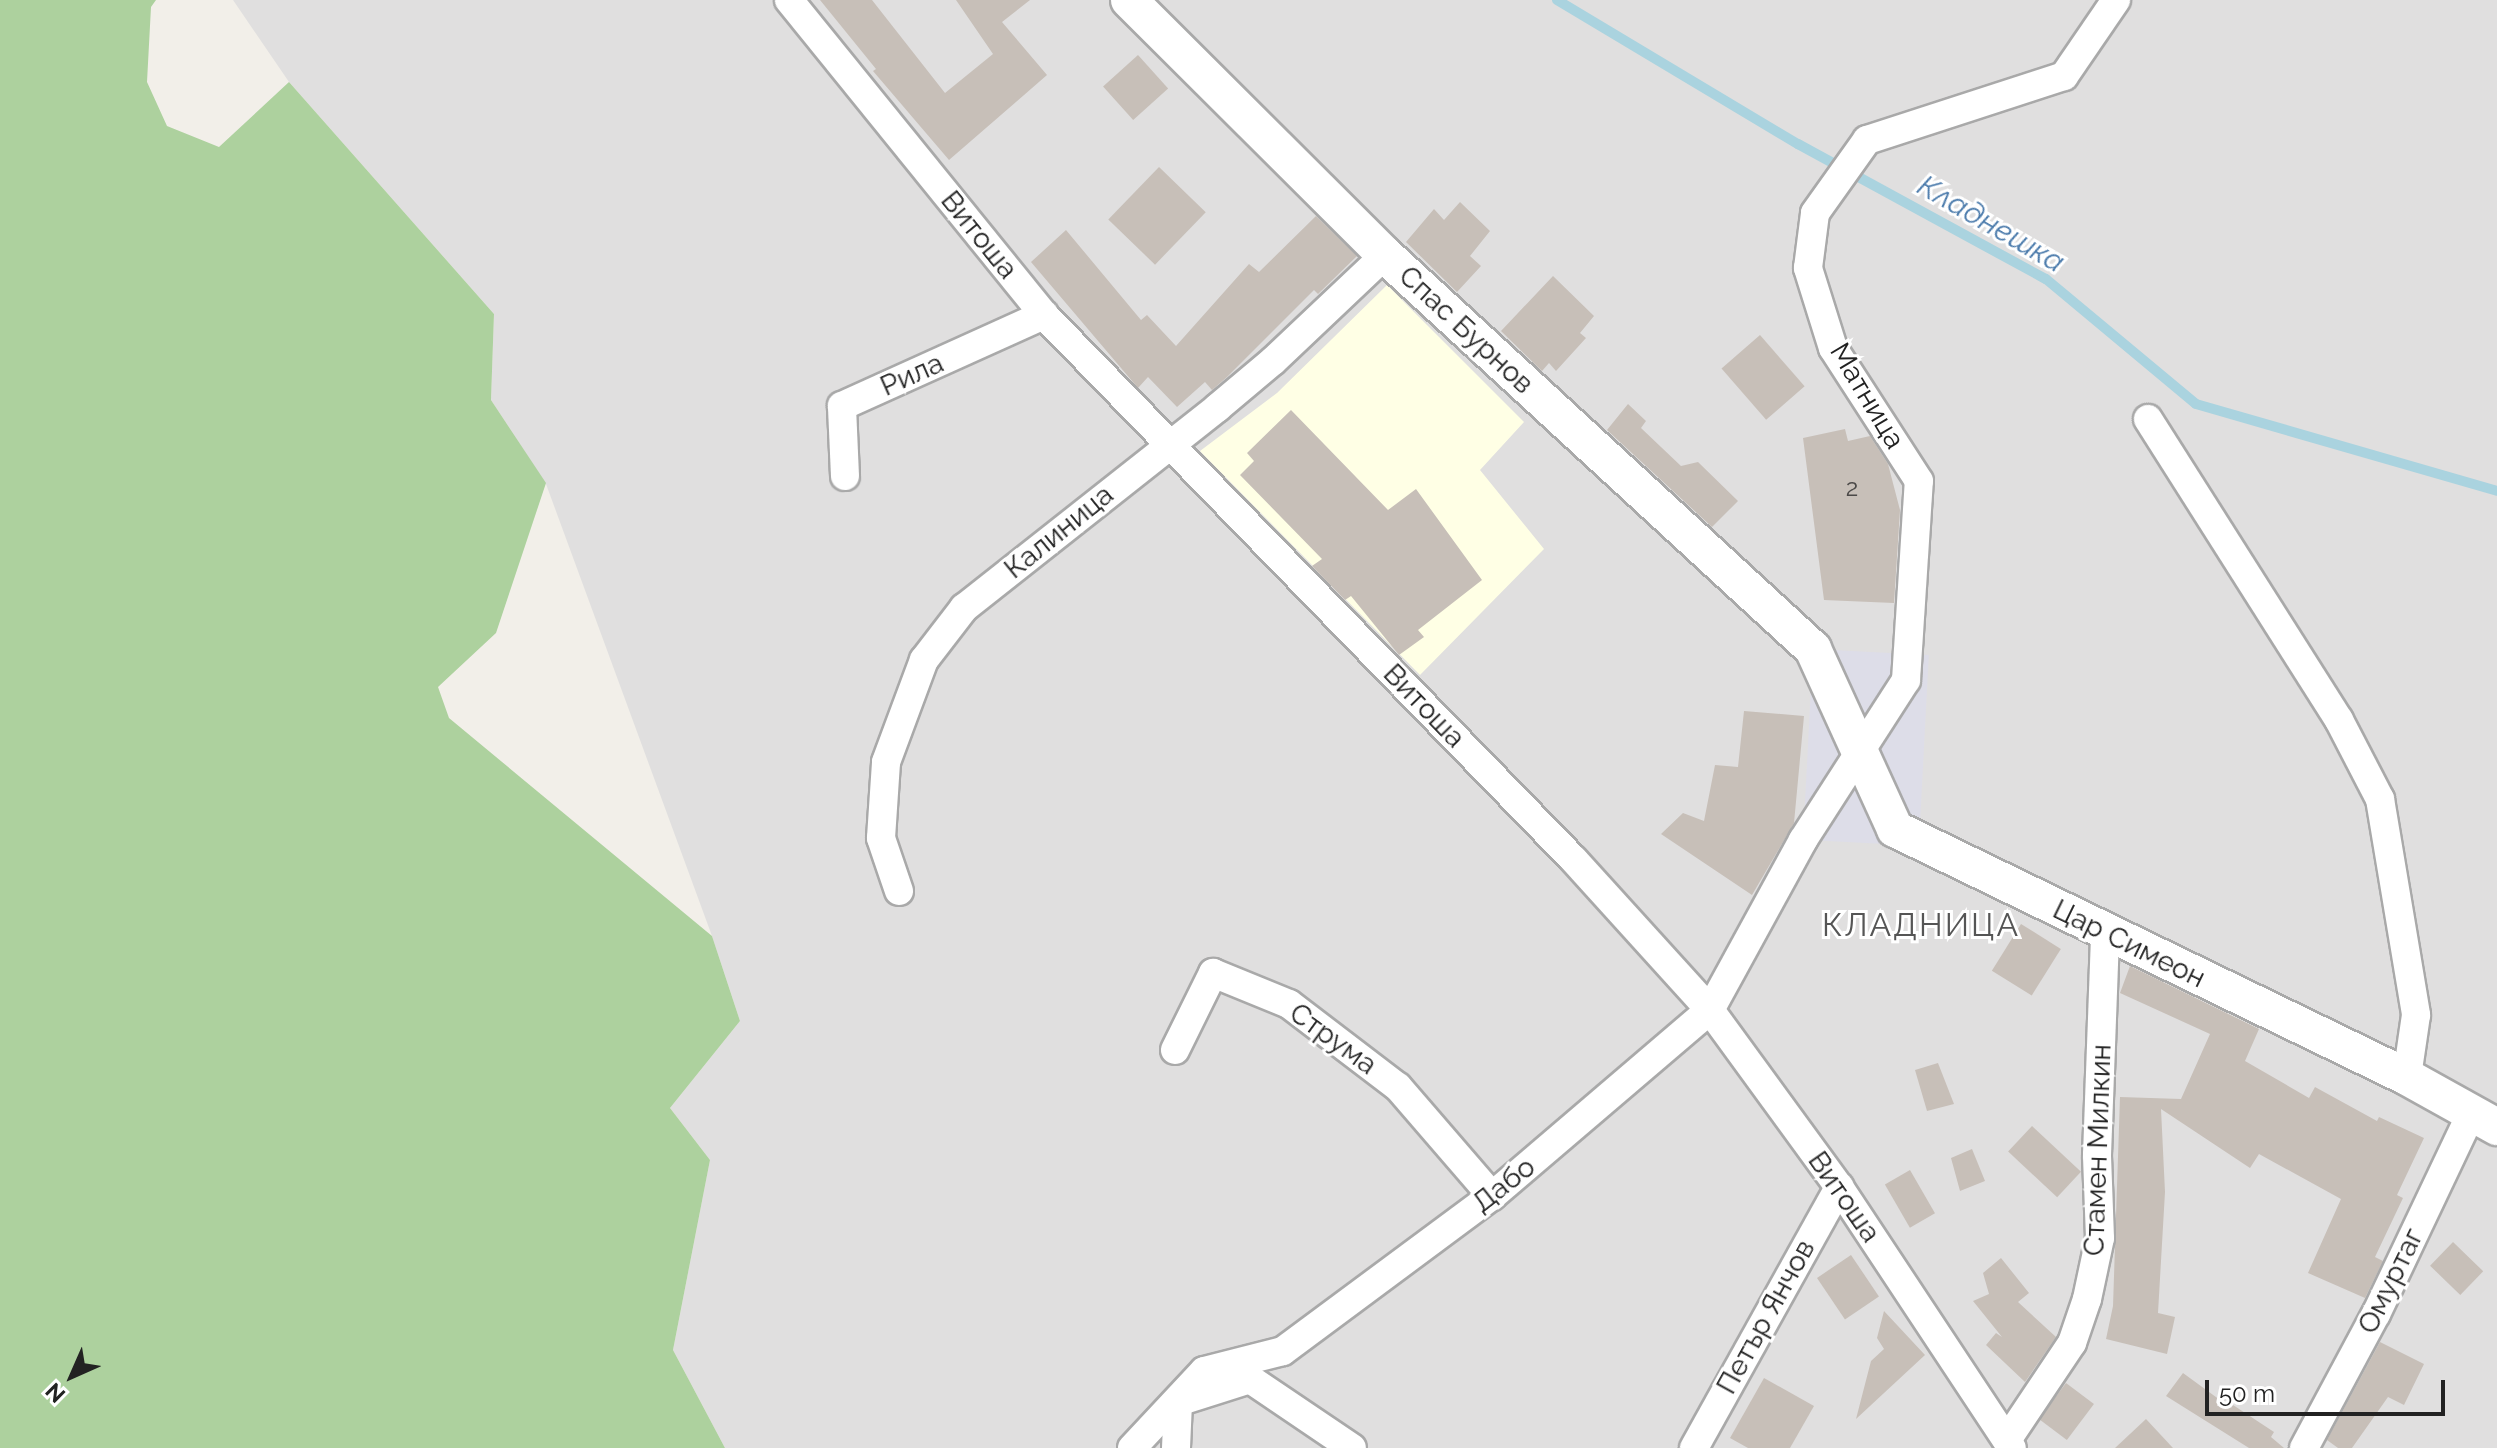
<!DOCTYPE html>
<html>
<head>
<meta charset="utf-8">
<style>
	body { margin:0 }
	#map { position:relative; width:2497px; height:1448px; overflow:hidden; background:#f2efe9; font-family:Raleway,sans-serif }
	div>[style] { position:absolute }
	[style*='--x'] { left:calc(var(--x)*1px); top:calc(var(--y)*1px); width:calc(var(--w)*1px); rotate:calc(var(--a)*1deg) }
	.residential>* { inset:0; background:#e0dfdf }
	.education>* { inset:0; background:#ffffe5 }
	.forest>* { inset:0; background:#add19e }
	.plaza>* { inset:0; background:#dddde8; transform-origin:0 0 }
	.stream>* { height:10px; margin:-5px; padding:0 5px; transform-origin:5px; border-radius:5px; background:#aad3df }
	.building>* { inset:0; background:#c7bfb8; transform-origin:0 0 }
	.roads { filter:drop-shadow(2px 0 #a9a9a9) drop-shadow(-2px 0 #a9a9a9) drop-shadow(0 2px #a9a9a9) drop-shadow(0 -2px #a9a9a9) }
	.minor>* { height:28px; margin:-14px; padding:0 14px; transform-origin:14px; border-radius:14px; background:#fff }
	.tertiary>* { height:36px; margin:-18px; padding:0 18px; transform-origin:18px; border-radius:18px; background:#fff }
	span { translate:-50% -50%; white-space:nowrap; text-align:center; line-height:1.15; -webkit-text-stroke:6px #fff; paint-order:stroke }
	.number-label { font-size:24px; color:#4b4948 }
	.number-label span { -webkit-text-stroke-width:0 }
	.street-label { font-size:28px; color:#222 }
	.water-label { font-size:30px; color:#4a7aab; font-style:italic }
	.quarter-label { font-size:32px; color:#555; letter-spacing:2px }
	.north { position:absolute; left:32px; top:1336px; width:80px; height:80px; -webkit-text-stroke:6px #fff; paint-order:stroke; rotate:225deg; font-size:22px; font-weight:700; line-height:32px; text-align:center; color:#222 }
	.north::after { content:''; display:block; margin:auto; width:28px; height:36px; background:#222; clip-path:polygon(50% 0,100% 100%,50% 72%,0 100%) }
	.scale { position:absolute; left:2205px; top:1380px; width:240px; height:36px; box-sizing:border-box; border:4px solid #222; border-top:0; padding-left:10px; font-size:24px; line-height:28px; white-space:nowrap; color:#222; -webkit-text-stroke:6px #fff; paint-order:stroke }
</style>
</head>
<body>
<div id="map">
	<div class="residential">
		<i style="clip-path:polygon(233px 0,2497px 0,2497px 1448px,725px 1448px,673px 1350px,710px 1160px,670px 1108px,740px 1021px,712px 936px,546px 484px,491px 400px,494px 314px,289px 82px)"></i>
	</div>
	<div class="education">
		<i style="clip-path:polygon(1387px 285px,1524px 422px,1480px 470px,1544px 549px,1420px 675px,1200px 451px,1277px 393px)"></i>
	</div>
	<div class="forest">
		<i style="clip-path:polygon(0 0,156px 0,151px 7px,147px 82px,167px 126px,219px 147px,289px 82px,494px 314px,491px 400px,546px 483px,496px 633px,438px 687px,449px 718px,712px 936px,740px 1021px,670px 1108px,710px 1160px,673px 1350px,725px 1448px,0 1448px)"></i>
	</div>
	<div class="plaza">
		<i style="left:1813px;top:649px;width:116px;height:191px;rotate:3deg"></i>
	</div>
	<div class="stream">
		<i style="--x:1557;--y:0;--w:281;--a:30.9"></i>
		<i style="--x:1798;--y:144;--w:282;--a:28.6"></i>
		<i style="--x:2046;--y:279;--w:195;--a:39.8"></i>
		<i style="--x:2196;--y:404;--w:313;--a:16.1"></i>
	</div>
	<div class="building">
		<i style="clip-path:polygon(820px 0,872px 0,945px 93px,993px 54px,956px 0,1030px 0,1002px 22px,1047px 75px,949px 160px,873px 71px,876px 69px)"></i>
		<i style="left:1138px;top:55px;width:45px;height:47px;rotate:48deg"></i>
		<i style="left:1159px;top:167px;width:65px;height:73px;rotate:44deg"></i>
		<i style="clip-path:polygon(1460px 202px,1490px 231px,1470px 256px,1481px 266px,1457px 292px,1406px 242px,1434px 209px,1444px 220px)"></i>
		<i style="clip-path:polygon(1316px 216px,1357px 256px,1318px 294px,1314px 290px,1227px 377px,1212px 390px,1205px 382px,1177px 407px,1148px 377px,1138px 388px,1031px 262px,1066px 230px,1141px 320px,1147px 315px,1176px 346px,1249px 264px,1259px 272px)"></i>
		<i style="clip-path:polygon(1553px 276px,1594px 316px,1580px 333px,1586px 338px,1556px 371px,1549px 363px,1542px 371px,1501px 331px)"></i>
		<i style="left:1760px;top:335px;width:68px;height:51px;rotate:49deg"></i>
		<i style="clip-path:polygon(1628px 404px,1646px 421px,1641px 428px,1681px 466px,1698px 462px,1738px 501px,1712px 527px,1607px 430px)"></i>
		<i style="clip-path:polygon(1291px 410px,1388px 510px,1416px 489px,1482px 580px,1418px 630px,1424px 637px,1399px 655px,1351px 596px,1345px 600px,1312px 566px,1322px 559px,1240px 475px,1254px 461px,1247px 453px)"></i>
		<i style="clip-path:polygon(1845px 429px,1848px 441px,1870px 436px,1888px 464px,1900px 510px,1894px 603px,1824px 600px,1803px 438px)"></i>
		<i style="clip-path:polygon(1744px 711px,1804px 716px,1794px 823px,1752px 895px,1661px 834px,1683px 813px,1704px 821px,1715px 765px,1738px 767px)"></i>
		<i style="left:2021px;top:924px;width:47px;height:55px;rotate:32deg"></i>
		<i style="clip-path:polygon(2130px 966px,2259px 1029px,2245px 1061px,2309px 1098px,2315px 1087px,2377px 1121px,2379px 1117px,2424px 1138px,2397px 1195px,2403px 1198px,2375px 1257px,2383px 1261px,2365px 1298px,2308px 1273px,2341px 1199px,2259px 1154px,2250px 1168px,2161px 1109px,2165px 1192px,2158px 1313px,2175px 1317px,2167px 1354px,2106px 1339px,2113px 1306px,2120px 1097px,2181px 1099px,2210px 1034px,2120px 993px)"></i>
		<i style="clip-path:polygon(1938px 1063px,1954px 1104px,1927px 1111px,1915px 1070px)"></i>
		<i style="left:2032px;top:1126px;width:67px;height:35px;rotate:43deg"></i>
		<i style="clip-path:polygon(1972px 1149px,1985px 1181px,1960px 1191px,1951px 1158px)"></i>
		<i style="left:1910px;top:1170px;width:50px;height:29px;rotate:60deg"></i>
		<i style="left:2453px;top:1242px;width:42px;height:33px;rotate:44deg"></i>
		<i style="left:1851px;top:1255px;width:50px;height:41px;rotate:56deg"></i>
		<i style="clip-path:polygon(2001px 1258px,2029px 1293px,2018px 1302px,2056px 1337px,2025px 1382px,1986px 1345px,1996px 1333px,2002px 1337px,1973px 1301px,1989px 1294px,1983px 1273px)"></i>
		<i style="clip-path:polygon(1884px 1311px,1925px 1355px,1856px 1419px,1871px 1361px,1884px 1349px,1877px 1338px)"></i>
		<i style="clip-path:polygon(2380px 1342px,2424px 1364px,2404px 1405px,2388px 1397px,2352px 1448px,2338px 1448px,2327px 1440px)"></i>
		<i style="clip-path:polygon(2183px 1373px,2231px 1408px,2233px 1405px,2274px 1432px,2271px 1437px,2284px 1448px,2249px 1448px,2166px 1396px)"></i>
		<i style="clip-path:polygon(1764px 1378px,1814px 1406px,1790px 1448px,1748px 1448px,1730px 1438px)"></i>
		<i style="left:2066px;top:1383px;width:35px;height:45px;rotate:37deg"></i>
		<i style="clip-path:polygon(2146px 1419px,2173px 1448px,2115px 1448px)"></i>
	</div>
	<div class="roads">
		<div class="minor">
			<i style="--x:789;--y:0;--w:405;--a:51"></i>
			<i style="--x:1044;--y:315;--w:760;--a:45.8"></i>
			<i style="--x:1574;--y:860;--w:202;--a:47.8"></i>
			<i style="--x:1710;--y:1010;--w:219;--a:53.9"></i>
			<i style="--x:1839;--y:1187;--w:313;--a:56.5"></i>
			<i style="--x:2148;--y:419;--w:356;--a:57.6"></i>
			<i style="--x:2339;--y:720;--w:89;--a:62.6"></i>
			<i style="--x:2380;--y:799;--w:219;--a:80.5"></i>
			<i style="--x:2416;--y:1015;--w:63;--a:98.3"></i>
			<i style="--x:845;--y:476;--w:70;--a:-92.5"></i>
			<i style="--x:842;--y:406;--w:222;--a:-24.3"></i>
			<i style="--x:899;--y:891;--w:56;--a:-108.8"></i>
			<i style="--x:881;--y:838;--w:76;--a:-86.2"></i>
			<i style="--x:886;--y:762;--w:109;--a:-69.6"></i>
			<i style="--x:924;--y:660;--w:66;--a:-52.4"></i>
			<i style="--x:964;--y:608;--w:323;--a:-38.3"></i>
			<i style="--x:1217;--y:408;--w:73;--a:-40"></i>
			<i style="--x:1273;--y:361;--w:154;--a:-43.4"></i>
			<i style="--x:1175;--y:1050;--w:86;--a:-63.7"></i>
			<i style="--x:1213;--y:973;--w:82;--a:22.2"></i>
			<i style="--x:1289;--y:1004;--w:137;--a:37.3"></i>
			<i style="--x:1398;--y:1087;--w:144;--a:49.2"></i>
			<i style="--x:2007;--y:1440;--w:117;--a:-56.2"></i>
			<i style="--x:2072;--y:1343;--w:46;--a:-71.2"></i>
			<i style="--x:2087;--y:1299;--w:62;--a:-78"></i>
			<i style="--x:2100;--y:1238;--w:83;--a:-92.1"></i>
			<i style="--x:2097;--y:1155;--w:222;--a:-87.9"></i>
			<i style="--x:1132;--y:1448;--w:105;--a:-46.9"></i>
			<i style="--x:1204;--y:1371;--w:81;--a:-14.2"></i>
			<i style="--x:1283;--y:1351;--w:260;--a:-36.6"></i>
			<i style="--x:1492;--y:1196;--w:287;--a:-40.5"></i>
			<i style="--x:1710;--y:1010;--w:194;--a:-61.3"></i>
			<i style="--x:1803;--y:840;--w:190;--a:-57.2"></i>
			<i style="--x:1906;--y:680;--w:199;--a:-86.3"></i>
			<i style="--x:1919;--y:481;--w:158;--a:-122.9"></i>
			<i style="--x:1833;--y:348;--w:84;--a:-107.4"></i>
			<i style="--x:1808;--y:268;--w:55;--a:-82.7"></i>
			<i style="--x:1815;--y:213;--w:90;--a:-54.5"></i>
			<i style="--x:1867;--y:140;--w:207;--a:-18"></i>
			<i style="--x:2064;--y:76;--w:92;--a:-55.6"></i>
			<i style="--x:1176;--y:1448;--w:46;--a:-87.5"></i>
			<i style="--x:1178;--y:1402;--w:76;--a:-17.7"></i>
			<i style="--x:1250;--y:1379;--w:123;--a:34.1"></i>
			<i style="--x:1694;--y:1448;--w:299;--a:-60.9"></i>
			<i style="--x:2304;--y:1448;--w:152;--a:-61.8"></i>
			<i style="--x:2376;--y:1314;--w:224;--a:-64.6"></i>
		</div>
		<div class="tertiary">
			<i style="--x:1129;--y:0;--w:361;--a:44.9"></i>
			<i style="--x:1385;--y:255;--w:582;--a:42.63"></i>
			<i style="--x:1813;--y:649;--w:198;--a:65.5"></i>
			<i style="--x:1895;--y:829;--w:569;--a:25.84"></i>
			<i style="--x:2407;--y:1077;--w:103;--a:29.1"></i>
		</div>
	</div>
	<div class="number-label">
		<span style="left:1852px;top:488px">2</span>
	</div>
	<div class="street-label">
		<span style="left:979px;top:235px;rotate:51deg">Витоша</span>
		<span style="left:1466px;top:330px;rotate:43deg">Спас Бурнов</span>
		<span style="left:912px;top:375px;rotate:-24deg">Рила</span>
		<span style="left:1867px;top:396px;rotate:59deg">Матница</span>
		<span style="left:1059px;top:532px;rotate:-39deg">Калиница</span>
		<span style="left:1424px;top:706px;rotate:46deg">Витоша</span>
		<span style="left:2129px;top:944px;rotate:26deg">Цар Симеон</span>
		<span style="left:1333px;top:1039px;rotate:36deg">Струма</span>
		<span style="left:2098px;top:1150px;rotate:-88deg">Стамен Милкин</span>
		<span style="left:1504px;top:1185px;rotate:-38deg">Дабо</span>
		<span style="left:1844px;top:1197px;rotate:55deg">Витоша</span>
		<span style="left:2391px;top:1281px;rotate:-64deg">Омуртаг</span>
		<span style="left:1766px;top:1317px;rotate:-61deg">Петър Янчов</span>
	</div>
	<div class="water-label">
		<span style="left:1991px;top:224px;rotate:30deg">Кладнешка</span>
	</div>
	<div class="quarter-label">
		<span style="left:1921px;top:925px">КЛАДНИЦА</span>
	</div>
	<div class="north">N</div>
	<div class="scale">50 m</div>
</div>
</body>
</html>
